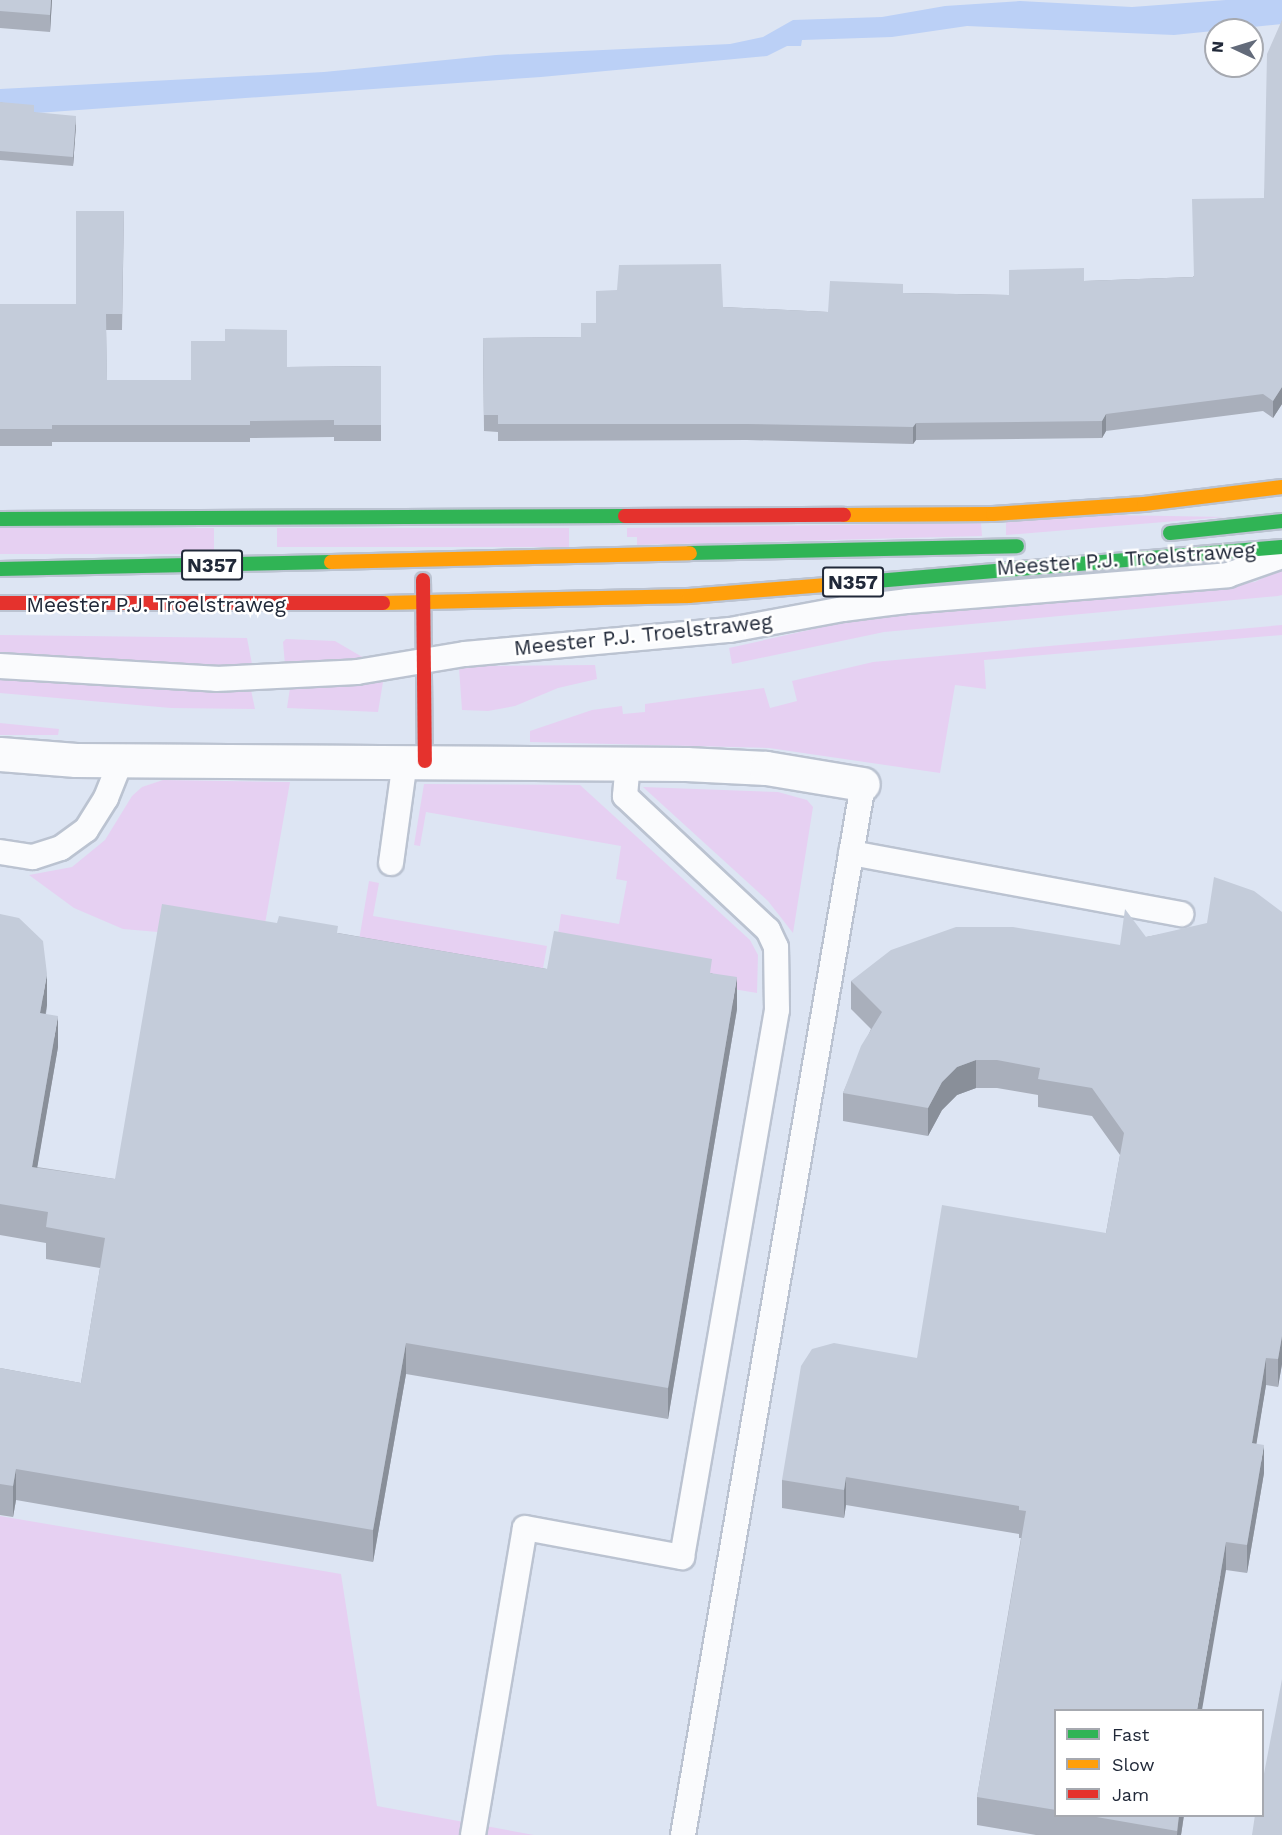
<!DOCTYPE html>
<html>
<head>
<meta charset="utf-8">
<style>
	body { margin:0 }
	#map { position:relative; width:1282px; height:1835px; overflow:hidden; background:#dde5f3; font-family:"Work Sans",sans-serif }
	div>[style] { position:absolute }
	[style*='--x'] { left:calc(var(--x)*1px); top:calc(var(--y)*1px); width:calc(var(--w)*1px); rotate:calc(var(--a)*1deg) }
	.green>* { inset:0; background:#e6d0f2; transform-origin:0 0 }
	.water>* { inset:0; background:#bbd0f6 }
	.roads { filter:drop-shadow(2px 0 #bbc3d1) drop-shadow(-2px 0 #bbc3d1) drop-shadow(0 2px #bbc3d1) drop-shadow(0 -2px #bbc3d1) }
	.lane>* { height:24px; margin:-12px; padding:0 12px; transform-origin:12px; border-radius:12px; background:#fafbfd }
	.street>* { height:33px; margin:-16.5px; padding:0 16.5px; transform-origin:16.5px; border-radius:16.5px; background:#fafbfd }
	.fast>* { height:14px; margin:-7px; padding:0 7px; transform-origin:7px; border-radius:7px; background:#30b455 }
	.slow>* { height:14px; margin:-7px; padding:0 7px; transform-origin:7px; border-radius:7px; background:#ff9f0a }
	.jam>* { height:14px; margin:-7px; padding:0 7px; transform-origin:7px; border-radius:7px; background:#e5322d }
	.wall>* { inset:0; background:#a9afbb }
	.shaded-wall>* { inset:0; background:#898f99 }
	.building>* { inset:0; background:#c4ccda }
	span { translate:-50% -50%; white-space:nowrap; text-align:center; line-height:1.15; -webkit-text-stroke:5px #fff; paint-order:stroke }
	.shield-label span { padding:2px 4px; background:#fff; border:2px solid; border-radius:4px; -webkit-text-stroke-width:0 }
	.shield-label { font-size:20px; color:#212939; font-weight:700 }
	.street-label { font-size:21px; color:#212939 }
	.legend { position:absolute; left:1054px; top:1709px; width:210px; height:108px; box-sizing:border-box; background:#fff; border:2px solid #a6a9b0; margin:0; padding:8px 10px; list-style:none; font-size:18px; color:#212939 }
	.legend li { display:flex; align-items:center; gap:12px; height:30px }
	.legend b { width:30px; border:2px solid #a6a9b0 }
	.north { position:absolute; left:1204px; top:18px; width:60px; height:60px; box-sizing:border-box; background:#fff; border:2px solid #a6a9b0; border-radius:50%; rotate:274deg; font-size:16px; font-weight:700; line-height:24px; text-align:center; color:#212939 }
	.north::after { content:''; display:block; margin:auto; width:21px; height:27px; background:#636b7a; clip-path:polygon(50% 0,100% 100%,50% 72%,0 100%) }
</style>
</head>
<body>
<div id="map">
	<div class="green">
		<i style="clip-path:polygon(1111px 515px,1225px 517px,1006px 535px,1006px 522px)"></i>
		<i style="clip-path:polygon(981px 523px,982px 536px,637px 545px,637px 537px,627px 537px,627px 528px)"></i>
		<i style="left:0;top:528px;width:214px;height:26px"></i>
		<i style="left:569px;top:528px;width:19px;height:292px;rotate:90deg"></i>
		<i style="clip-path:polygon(1282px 568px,1282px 595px,1278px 596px,884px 632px,732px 664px,729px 648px,872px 616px,1255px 582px)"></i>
		<i style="clip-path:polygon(1282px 625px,1282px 635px,984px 660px,986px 689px,955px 685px,940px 773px,769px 748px,530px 742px,530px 731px,592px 710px,622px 706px,623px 714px,645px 712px,645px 704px,764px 688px,770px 708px,797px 701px,792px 681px,873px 662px)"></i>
		<i style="clip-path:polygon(0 635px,247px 638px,252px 664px,251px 667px,177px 669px,0 656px)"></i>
		<i style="clip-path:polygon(286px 639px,335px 641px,364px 658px,285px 665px,283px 642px)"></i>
		<i style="clip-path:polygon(595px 665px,597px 679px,558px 688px,515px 706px,488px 711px,462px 710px,459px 668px,462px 666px)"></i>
		<i style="clip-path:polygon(0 677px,164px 690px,251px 690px,255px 709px,171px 708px,0 693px)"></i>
		<i style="clip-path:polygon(378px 679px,383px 682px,378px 712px,287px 708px,290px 688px)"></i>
		<i style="clip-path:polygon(0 723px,59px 729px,58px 735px,0 735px)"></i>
		<i style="clip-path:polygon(163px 780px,290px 782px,262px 941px,123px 929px,74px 908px,29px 875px,72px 867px,105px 840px,132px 796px,142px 787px)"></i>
		<i style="clip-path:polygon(424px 784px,580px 785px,750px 940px,758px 955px,757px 993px,662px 977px,556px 947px,561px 914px,619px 924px,627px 881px,616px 879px,621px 846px,426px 812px,420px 846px,414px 845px)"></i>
		<i style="clip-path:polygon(643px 787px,778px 792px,807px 800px,813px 807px,793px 933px,768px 901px)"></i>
		<i style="clip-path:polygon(369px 881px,379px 883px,373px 916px,547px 946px,539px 990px,356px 958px)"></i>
		<i style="clip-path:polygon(0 1516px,341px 1574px,377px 1806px,534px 1835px,0 1835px)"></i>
	</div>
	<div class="water">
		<i style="clip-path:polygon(1226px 0,1282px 0,1282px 24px,1174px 35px,967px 26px,892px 37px,802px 40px,801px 46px,787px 46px,767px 56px,541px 77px,37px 113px,0 109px,0 89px,324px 72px,496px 55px,730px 44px,763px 37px,793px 20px,882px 17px,945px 6px,1020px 1px,1132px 7px)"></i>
	</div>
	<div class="roads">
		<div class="lane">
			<i style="--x:0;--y:666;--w:216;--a:3.4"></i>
			<i style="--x:216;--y:679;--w:141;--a:-2.8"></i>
			<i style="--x:357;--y:672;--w:109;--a:-9.5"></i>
			<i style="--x:465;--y:654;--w:266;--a:-5.2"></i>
			<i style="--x:730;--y:630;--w:115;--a:-10.5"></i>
			<i style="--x:843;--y:609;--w:64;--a:-7.1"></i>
			<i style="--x:907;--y:601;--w:322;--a:-4.6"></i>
			<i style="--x:1228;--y:575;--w:57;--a:-19.4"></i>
			<i style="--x:0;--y:852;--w:33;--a:9"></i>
			<i style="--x:33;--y:857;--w:29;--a:-18"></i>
			<i style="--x:61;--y:848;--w:31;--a:-36"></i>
			<i style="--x:86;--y:830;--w:38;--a:-58"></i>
			<i style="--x:106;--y:798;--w:43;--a:-68.2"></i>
			<i style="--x:851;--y:853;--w:336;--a:10.5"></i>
			<i style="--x:391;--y:863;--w:103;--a:-82.2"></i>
			<i style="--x:473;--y:1835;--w:311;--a:-80.4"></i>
			<i style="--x:525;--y:1528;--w:160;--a:10.5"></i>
			<i style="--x:682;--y:1557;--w:555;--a:-80.15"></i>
			<i style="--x:777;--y:1010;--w:63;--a:-90.9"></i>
			<i style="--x:776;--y:947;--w:19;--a:-115"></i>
			<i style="--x:768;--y:930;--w:196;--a:-136.9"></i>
			<i style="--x:625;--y:796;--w:32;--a:-85"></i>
			<i style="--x:683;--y:1835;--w:1066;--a:-80.28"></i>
		</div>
		<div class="street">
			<i style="--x:0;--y:754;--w:76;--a:4.5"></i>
			<i style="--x:76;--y:760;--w:610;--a:0.38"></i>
			<i style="--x:686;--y:764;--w:80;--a:2.9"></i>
			<i style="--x:766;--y:768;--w:98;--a:9.4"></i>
		</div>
		<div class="fast">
			<i style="--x:0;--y:519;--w:625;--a:-0.28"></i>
			<i style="--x:1170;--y:533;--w:113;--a:-6.1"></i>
			<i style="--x:690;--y:553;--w:327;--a:-1.2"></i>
			<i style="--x:0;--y:569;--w:331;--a:-1.2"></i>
			<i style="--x:876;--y:581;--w:407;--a:-4.8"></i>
		</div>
		<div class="slow">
			<i style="--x:844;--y:515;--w:149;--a:-0.4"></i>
			<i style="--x:993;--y:514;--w:151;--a:-3.8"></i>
			<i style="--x:1144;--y:504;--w:139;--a:-7"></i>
			<i style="--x:331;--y:562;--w:359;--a:-1.4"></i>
			<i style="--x:383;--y:603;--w:306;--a:-1.3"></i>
			<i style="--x:689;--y:596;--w:188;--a:-4.6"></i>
		</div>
		<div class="jam">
			<i style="--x:625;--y:516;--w:219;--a:-0.3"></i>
			<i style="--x:423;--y:580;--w:181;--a:89.4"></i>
			<i style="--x:0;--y:603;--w:383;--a:0"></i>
		</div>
	</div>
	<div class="wall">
		<i style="clip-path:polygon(0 0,52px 0,50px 32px,0 28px)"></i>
		<i style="clip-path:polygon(1282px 20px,1282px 404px,1273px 418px,1263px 411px,1106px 431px,1102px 438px,916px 440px,913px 444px,747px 440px,498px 441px,498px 432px,484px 431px,483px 338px,581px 337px,596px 323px,723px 307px,828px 312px,903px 293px,1009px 295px,1084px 281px,1193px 277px,1264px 198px)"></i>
		<i style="clip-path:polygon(0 102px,76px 125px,73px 166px,0 160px)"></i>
		<i style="clip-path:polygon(124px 211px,122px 330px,106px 330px,107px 380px,191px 380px,287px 367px,381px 366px,381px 441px,334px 441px,334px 437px,250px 438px,250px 442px,52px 442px,52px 446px,0 446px,0 304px,76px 304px)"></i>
		<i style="clip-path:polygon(1282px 912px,1282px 1364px,1278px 1387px,1266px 1385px,1256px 1444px,1264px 1473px,1247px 1573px,1226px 1570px,1056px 1710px,1056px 1815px,1184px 1815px,1181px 1835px,1036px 1835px,977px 1825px,977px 1797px,1021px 1538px,1019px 1538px,1019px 1534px,846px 1505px,844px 1518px,782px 1508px,782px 1480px,917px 1358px,1106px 1233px,1120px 1155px,1092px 1116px,1038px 1107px,1038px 1095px,997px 1088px,976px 1088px,957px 1095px,942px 1110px,928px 1136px,843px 1121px,843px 1093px,871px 1029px,851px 1009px,851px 981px,1120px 945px,1146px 937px)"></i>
		<i style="clip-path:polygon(0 914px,47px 1005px,46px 1014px,58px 1047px,37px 1167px,115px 1179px,338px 933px,547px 969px,712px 973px,737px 1009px,668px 1419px,406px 1374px,373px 1562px,16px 1500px,13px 1517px,0 1515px,0 1368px,81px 1383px,100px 1268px,46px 1259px,46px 1243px,0 1235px)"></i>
	</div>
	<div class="shaded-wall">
		<i style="clip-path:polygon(51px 0,52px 0,50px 32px,50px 15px)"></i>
		<i style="clip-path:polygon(76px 116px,76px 125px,73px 166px,73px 157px)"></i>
		<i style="clip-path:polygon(1282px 387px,1282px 404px,1273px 418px,1273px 401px)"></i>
		<i style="clip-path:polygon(1106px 414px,1106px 431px,1102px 438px,1102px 421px)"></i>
		<i style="clip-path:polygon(916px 423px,916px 440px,913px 444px,913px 427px)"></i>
		<i style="clip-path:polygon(47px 974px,47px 1005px,40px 1044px,40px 1013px)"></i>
		<i style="clip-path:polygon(737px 977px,737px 1009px,668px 1419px,668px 1388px)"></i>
		<i style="clip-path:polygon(58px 1016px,58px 1047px,32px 1198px,32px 1167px)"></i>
		<i style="clip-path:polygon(976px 1060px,976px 1088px,957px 1095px,942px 1110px,928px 1136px,928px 1108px,942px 1082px,957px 1067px)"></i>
		<i style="clip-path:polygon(1282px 1336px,1282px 1364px,1278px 1387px,1278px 1359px)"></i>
		<i style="clip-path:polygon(406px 1343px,406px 1374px,373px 1562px,373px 1530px)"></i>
		<i style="clip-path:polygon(1266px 1358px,1266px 1385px,1252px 1471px,1252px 1443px)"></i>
		<i style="clip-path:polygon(1264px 1445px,1264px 1473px,1247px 1573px,1247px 1545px)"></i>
		<i style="clip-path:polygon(16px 1469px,16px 1500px,13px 1517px,13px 1486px)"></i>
		<i style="clip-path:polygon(846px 1477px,846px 1505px,844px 1518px,844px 1490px)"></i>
		<i style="clip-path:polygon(1226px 1542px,1226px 1570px,1202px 1710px,1197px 1710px)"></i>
		<i style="clip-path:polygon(1179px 1815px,1184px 1815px,1181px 1835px,1177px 1835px)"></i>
	</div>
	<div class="building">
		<i style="clip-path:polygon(0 0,51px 0,50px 15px,0 11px)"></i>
		<i style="clip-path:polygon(1282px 20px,1282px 387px,1273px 401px,1263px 394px,1106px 414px,1102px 421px,916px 423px,913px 427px,747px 424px,498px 424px,498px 415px,484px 415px,483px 338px,581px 337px,581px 323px,596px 323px,596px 291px,617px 290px,619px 265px,721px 264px,723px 307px,828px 312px,830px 281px,903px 284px,903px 293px,1009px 295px,1009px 270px,1084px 268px,1084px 281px,1194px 277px,1192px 199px,1264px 198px,1267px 54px)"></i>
		<i style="clip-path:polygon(0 102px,34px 105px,34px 112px,76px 116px,73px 157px,0 151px)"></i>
		<i style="clip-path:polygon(76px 211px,124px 211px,122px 314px,106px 314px,107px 380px,191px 380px,191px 341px,225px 341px,225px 329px,287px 330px,287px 367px,381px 366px,381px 425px,334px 425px,334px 420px,250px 421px,250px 425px,52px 425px,52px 429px,0 429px,0 304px,76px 304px)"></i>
		<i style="clip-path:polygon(1214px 877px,1254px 891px,1282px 912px,1282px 1336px,1278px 1359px,1266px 1358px,1252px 1443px,1264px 1445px,1247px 1545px,1226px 1542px,1197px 1710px,1056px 1710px,1056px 1810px,977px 1797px,1026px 1511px,1019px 1510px,1019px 1506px,846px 1477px,844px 1490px,782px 1480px,801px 1366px,812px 1349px,834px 1343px,917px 1358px,942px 1205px,1106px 1233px,1124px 1133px,1092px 1088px,1038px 1079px,1040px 1068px,997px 1060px,976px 1060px,957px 1067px,942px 1082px,928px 1108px,843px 1093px,861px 1046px,882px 1012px,851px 981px,891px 950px,956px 927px,1013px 927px,1120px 945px,1125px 909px,1146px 937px,1207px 923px)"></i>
		<i style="clip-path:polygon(162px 904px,277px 923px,279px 916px,338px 926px,337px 933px,547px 969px,554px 931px,712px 959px,710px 973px,737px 977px,668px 1388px,406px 1343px,373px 1530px,16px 1469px,13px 1486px,0 1484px,0 1368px,81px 1383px,105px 1238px,46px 1227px,48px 1212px,0 1204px,0 914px,19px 918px,43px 941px,47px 974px,40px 1013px,58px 1016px,32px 1167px,115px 1179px)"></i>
		<i style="clip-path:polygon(1282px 1679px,1282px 1835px,1252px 1835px,1255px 1815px,1263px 1815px,1263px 1779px)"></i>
		<i style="clip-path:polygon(1085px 1815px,1179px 1815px,1177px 1831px)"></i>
	</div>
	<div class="shield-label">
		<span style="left:212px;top:565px">N357</span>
		<span style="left:853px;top:582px">N357</span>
	</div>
	<div class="street-label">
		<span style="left:1126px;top:559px;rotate:-4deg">Meester P.J. Troelstraweg</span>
		<span style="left:156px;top:605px">Meester P.J. Troelstraweg</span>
		<span style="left:643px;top:635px;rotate:-6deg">Meester P.J. Troelstraweg</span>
	</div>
	<ul class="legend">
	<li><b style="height:8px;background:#30b455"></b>Fast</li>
	<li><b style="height:8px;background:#ff9f0a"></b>Slow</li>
	<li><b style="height:8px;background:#e5322d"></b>Jam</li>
	</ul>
	<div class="north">N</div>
</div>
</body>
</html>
